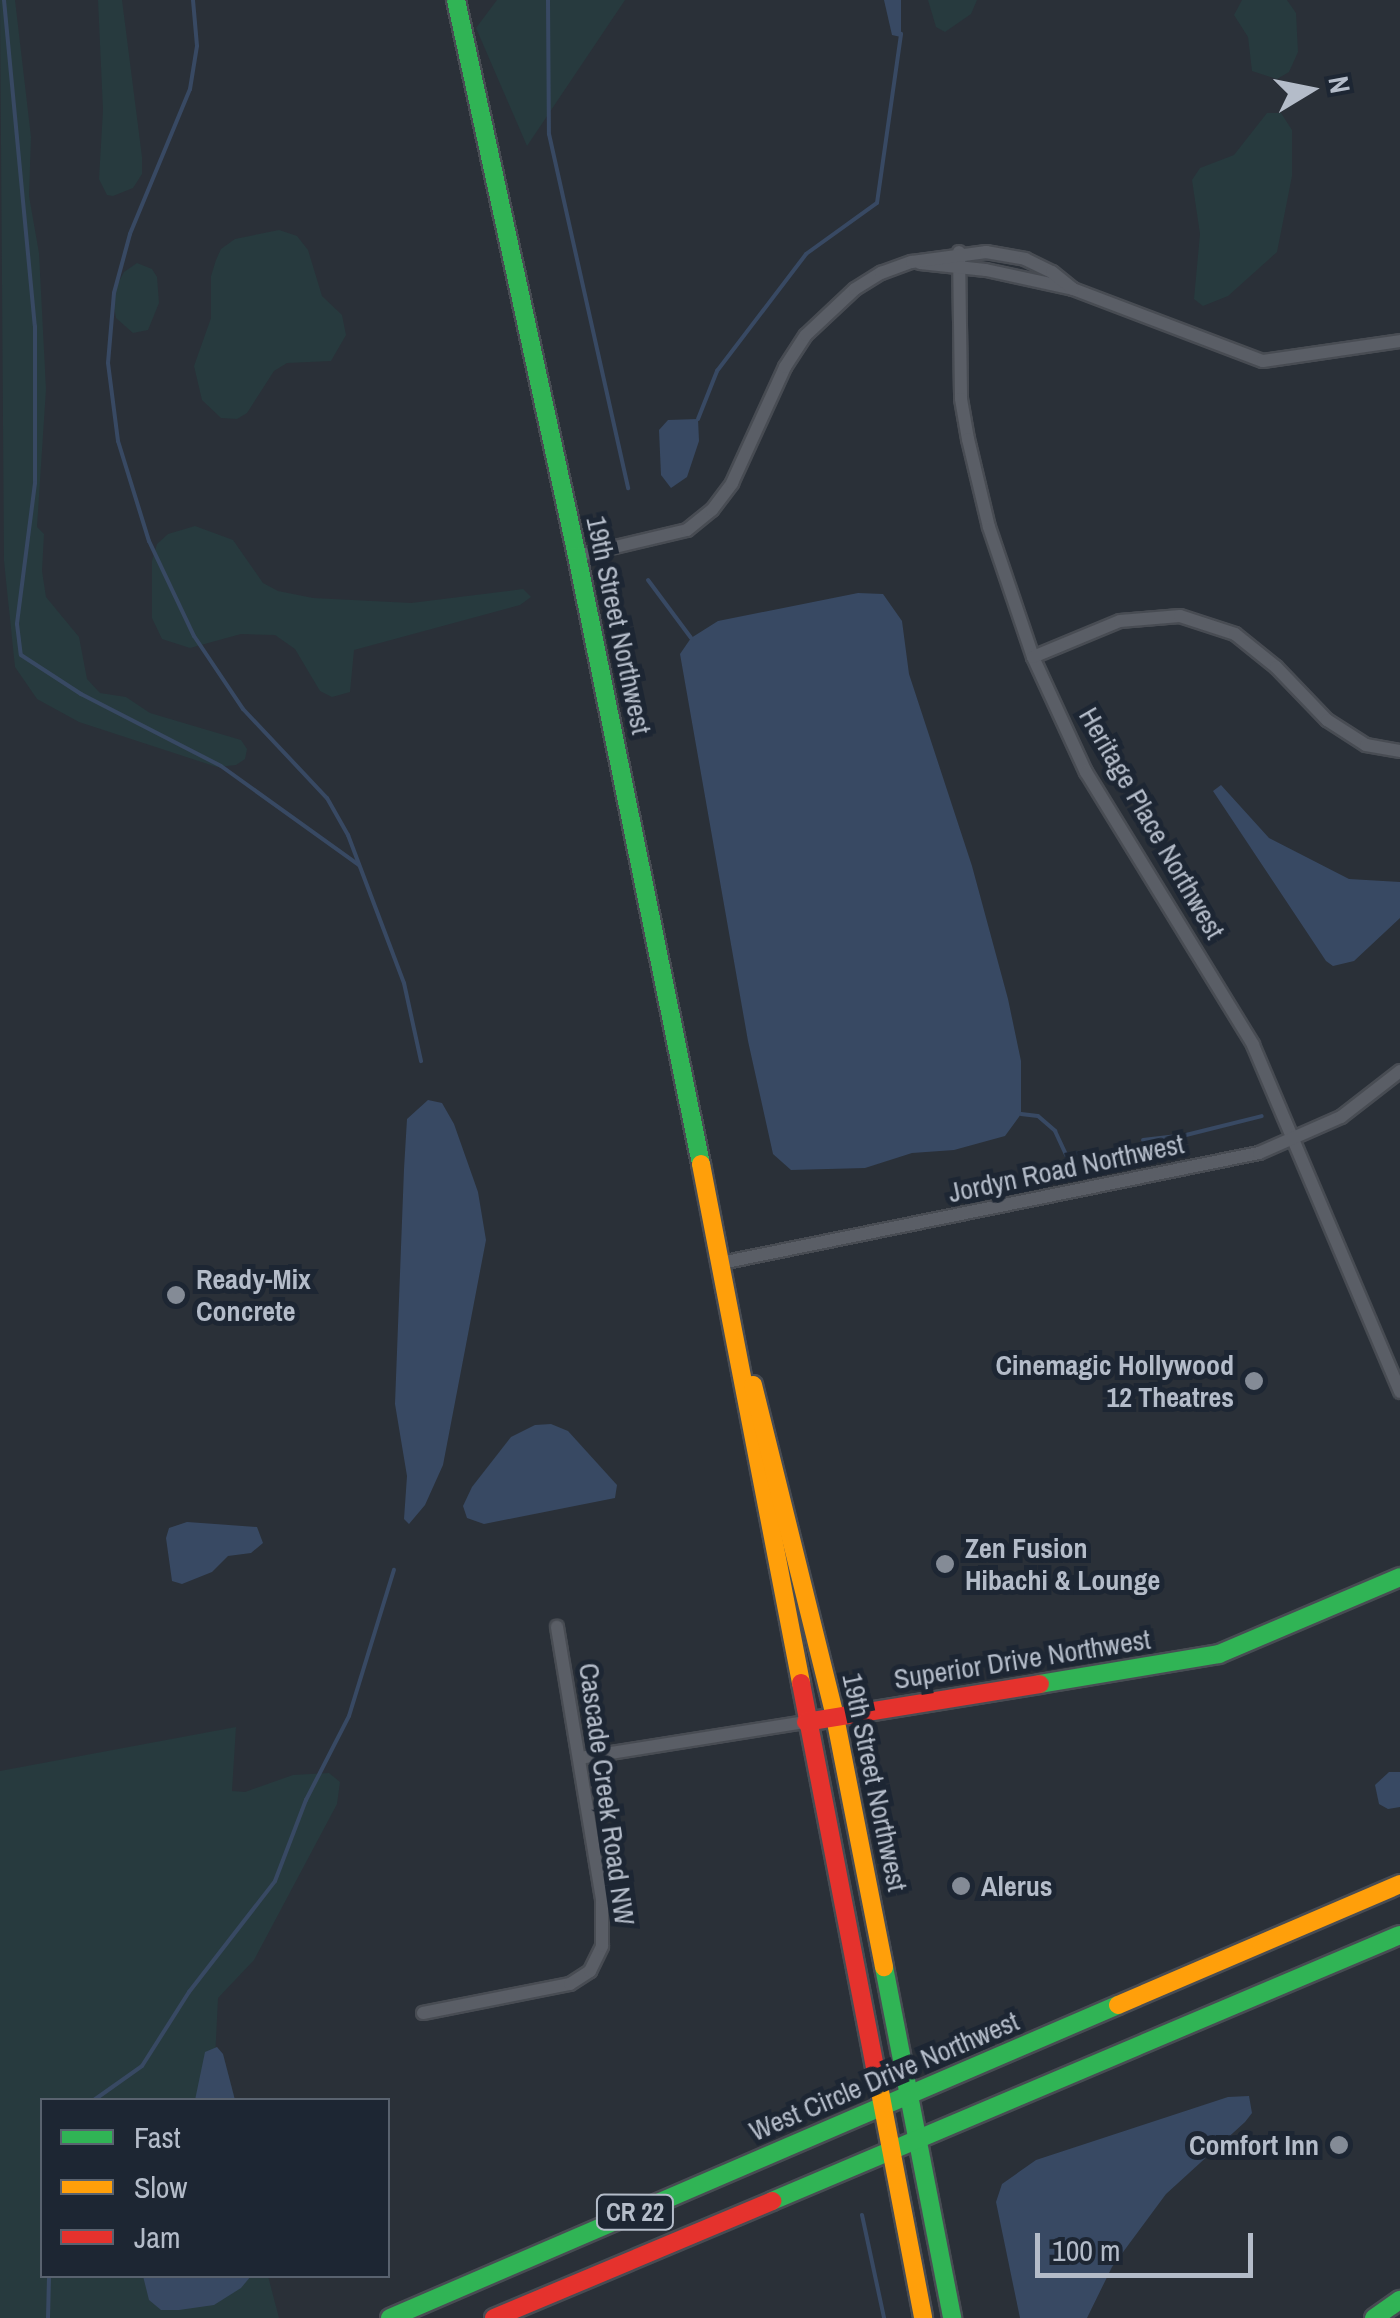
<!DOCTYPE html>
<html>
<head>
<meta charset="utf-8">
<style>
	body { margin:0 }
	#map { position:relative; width:1400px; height:2318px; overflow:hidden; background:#2a3038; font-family:"Archivo Narrow",sans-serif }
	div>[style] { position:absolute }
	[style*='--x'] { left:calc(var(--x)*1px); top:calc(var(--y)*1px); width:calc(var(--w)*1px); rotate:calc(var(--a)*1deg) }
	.green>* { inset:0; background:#273a3e }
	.water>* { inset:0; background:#384963 }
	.stream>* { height:4px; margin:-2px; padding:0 2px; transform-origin:2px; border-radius:2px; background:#384963 }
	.roads { filter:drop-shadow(2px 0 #484c53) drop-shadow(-2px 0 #484c53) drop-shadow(0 2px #484c53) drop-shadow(0 -2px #484c53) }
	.street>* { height:12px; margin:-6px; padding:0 6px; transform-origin:6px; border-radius:6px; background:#5a5e66 }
	.fast>* { height:18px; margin:-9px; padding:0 9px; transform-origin:9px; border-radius:9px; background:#30b455 }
	.slow>* { height:18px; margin:-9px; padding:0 9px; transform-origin:9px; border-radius:9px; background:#ff9f0a }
	.jam>* { height:18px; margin:-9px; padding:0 9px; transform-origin:9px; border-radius:9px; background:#e5322d }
	.dots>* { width:28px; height:28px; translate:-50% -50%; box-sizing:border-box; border:5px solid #1d2633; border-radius:50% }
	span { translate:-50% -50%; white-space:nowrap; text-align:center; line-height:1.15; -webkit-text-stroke:10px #1d2633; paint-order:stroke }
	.shield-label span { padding:2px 8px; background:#1d2633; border:2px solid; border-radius:8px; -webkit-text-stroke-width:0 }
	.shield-label { font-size:25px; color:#b4bcc9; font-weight:700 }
	.street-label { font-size:28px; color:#b4bcc9 }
	.poi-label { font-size:28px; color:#b4bcc9; font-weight:700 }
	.left { translate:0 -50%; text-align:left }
	.right { translate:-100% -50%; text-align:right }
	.legend { position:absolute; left:40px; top:2098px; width:350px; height:180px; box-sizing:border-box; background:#1d2633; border:2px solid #59626f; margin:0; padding:12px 18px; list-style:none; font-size:30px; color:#b4bcc9 }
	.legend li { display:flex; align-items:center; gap:20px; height:50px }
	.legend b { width:50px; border:2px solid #59626f }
	.north { position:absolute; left:1260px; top:40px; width:100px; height:100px; -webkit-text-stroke:8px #1d2633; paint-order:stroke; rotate:80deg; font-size:28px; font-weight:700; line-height:40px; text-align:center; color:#b4bcc9 }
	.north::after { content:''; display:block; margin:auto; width:35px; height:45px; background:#b4bcc9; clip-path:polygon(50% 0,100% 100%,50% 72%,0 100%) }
	.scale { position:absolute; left:1035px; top:2233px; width:218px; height:45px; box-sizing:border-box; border:5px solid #b4bcc9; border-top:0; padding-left:12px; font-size:30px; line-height:35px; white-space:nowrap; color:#b4bcc9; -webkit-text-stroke:8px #1d2633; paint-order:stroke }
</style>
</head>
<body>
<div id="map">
	<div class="green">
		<i style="clip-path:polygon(0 0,15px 0,31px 137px,29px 196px,39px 253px,46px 389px,37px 527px,44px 534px,42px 571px,46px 597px,79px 637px,87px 679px,100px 693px,126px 697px,150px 713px,241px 740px,247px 749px,245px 759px,236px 765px,217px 767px,79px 722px,37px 699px,15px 667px,4px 561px)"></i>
		<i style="clip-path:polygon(98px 0,122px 0,142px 157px,142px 174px,133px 188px,113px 196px,107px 195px,99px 179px,103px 110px)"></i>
		<i style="clip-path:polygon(497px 0,625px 0,527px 146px,476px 28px)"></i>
		<i style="clip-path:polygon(928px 0,977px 0,971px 14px,945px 32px,936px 27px)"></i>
		<i style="clip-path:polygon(1242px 0,1287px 0,1296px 13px,1298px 52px,1289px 72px,1277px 79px,1252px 71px,1248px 37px,1234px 15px)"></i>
		<i style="clip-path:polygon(1267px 113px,1281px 113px,1292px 130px,1292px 176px,1277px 252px,1228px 296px,1203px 306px,1194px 299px,1200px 234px,1192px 180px,1200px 168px,1234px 155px)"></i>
		<i style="clip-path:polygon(279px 230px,297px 236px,308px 250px,322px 296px,342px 315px,346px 335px,331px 361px,287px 363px,274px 371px,247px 413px,237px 419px,221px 418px,202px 400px,194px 366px,211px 318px,211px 276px,216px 260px,221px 249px,235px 239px)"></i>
		<i style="clip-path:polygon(137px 263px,152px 269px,157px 277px,159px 303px,148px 330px,133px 333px,116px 318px,114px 307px,116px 287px,124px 272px)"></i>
		<i style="clip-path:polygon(195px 526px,233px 540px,263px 583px,278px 591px,313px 598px,411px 603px,523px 589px,531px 597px,520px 605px,354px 650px,350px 692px,332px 697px,320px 691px,295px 649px,275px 635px,241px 634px,190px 648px,162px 639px,152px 618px,152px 561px,157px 544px,168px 534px)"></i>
		<i style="clip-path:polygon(236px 1727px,232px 1791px,245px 1792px,293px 1775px,329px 1773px,340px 1782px,337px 1804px,254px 1960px,218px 1998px,215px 2060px,225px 2100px,42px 2100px,42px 2276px,268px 2276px,279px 2318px,0 2318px,0 1771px)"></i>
	</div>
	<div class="water">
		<i style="clip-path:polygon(884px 0,901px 0,901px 37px,892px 35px)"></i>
		<i style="clip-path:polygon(698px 419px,699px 441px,687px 477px,671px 488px,661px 475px,659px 430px,668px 420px)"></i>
		<i style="clip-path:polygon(858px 593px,883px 594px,902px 621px,909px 674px,972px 866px,1008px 999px,1021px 1061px,1021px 1114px,1005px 1136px,954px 1150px,912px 1153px,865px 1168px,791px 1170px,773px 1154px,748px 1041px,680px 654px,691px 638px,718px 621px)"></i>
		<i style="clip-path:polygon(1221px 785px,1269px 838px,1349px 879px,1400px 882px,1400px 918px,1354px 961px,1333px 966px,1326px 961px,1213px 791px)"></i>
		<i style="clip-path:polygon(428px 1100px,442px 1103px,454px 1124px,478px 1192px,486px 1240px,443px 1465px,425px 1505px,409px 1524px,404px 1519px,407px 1476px,395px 1404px,404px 1169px,407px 1119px)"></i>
		<i style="clip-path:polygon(551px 1424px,568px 1431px,617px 1485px,615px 1498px,484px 1524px,467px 1518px,463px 1506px,472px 1487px,511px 1437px,535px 1425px)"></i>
		<i style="clip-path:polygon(187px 1522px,257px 1527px,263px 1543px,251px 1553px,228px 1556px,212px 1572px,182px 1584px,172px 1581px,166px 1538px,169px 1528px)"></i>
		<i style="clip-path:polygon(1389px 1772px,1400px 1772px,1400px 1807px,1388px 1809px,1379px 1804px,1375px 1785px)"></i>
		<i style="clip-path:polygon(217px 2047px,223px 2054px,235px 2100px,195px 2100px,205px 2052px)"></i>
		<i style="clip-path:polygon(1249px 2096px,1252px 2113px,1245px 2122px,1166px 2194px,1112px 2267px,1087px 2318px,1020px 2318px,996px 2202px,1002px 2184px,1036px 2160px,1228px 2097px)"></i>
		<i style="clip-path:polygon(143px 2276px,251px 2276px,241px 2288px,214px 2305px,179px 2310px,161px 2310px,149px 2300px)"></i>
	</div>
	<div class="stream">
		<i style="--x:4;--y:0;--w:327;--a:84.6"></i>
		<i style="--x:35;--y:326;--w:157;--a:90"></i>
		<i style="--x:35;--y:483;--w:142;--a:97.3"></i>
		<i style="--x:17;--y:624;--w:31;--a:83"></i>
		<i style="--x:21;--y:655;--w:72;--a:33"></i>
		<i style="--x:81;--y:694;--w:157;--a:27.2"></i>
		<i style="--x:221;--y:766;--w:170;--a:35.7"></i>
		<i style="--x:193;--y:0;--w:46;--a:85"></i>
		<i style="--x:197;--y:46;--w:44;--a:99.2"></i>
		<i style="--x:190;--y:89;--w:157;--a:112.5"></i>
		<i style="--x:130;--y:234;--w:61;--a:105.2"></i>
		<i style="--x:114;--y:293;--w:70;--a:94.9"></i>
		<i style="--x:108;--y:363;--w:79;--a:82.7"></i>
		<i style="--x:118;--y:441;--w:105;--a:72.8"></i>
		<i style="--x:149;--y:541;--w:105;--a:64.7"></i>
		<i style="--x:194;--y:636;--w:88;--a:56.1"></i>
		<i style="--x:243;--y:709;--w:122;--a:46.7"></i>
		<i style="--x:327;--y:798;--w:43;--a:60.4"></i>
		<i style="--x:348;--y:835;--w:158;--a:69.3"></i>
		<i style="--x:404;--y:983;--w:80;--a:77.7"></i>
		<i style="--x:548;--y:0;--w:134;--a:89.6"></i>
		<i style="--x:549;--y:134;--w:363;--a:77.4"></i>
		<i style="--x:698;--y:419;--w:52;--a:-68.4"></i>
		<i style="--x:717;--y:371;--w:147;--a:-52.7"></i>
		<i style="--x:806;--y:254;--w:87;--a:-35.7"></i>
		<i style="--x:877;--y:203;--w:171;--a:-81.9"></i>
		<i style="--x:648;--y:580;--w:72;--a:53.4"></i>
		<i style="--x:1021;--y:1114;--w:17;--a:7"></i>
		<i style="--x:1038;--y:1116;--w:23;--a:41"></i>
		<i style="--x:1055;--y:1131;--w:26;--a:65"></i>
		<i style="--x:1066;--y:1155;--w:30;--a:-9"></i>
		<i style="--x:1143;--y:1140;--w:43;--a:-6.6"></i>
		<i style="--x:1186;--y:1135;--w:78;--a:-14"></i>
		<i style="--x:94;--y:2100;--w:59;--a:-35.3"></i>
		<i style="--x:142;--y:2066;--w:88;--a:-57.6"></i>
		<i style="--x:189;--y:1992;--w:140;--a:-52.2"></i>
		<i style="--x:275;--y:1881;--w:87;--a:-69.1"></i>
		<i style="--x:306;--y:1800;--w:94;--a:-62.9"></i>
		<i style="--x:349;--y:1716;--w:153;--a:-72.9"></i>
		<i style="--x:862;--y:2215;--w:105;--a:77.9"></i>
		<i style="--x:48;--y:2318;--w:42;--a:-88.6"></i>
	</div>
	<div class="roads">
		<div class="street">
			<i style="--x:959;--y:252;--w:147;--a:89.2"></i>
			<i style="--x:961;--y:399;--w:41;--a:80.1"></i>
			<i style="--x:968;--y:439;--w:90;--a:76.6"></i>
			<i style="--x:989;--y:527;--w:137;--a:71.3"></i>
			<i style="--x:1033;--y:657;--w:127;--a:65.3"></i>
			<i style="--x:1086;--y:772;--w:320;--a:58.5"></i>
			<i style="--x:1253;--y:1045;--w:377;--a:67"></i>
			<i style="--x:920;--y:263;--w:66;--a:6.1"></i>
			<i style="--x:986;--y:270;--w:89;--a:12.3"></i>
			<i style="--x:1073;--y:289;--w:203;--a:20.8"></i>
			<i style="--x:1263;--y:361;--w:138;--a:-8.3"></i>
			<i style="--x:577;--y:556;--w:113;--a:-13.3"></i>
			<i style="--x:687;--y:530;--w:32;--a:-39"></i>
			<i style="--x:712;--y:510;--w:34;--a:-53"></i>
			<i style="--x:732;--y:483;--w:128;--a:-65.4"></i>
			<i style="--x:785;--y:367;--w:38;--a:-57"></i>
			<i style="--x:806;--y:335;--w:67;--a:-43.2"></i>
			<i style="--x:855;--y:289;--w:31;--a:-32"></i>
			<i style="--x:881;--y:273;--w:33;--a:-20"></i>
			<i style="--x:912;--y:262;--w:75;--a:-7.7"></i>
			<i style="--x:986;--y:252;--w:40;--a:10"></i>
			<i style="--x:1025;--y:259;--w:30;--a:26"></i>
			<i style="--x:1052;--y:272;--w:27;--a:39"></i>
			<i style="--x:1033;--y:657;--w:94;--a:-22.5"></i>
			<i style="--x:1120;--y:621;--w:60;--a:-4.8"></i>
			<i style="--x:1180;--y:616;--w:58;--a:18.1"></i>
			<i style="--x:1235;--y:634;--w:53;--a:38.8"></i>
			<i style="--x:1276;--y:667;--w:74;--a:46.1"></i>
			<i style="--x:1327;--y:720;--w:46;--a:32.7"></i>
			<i style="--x:1366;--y:745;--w:35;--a:10"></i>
			<i style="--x:721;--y:1263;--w:549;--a:-11.56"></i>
			<i style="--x:1259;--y:1153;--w:90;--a:-23.7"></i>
			<i style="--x:1341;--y:1117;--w:75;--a:-37.9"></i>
			<i style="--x:580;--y:1758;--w:229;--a:-9.1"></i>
			<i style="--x:423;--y:2013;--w:150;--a:-11.2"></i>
			<i style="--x:570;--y:1984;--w:24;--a:-33"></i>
			<i style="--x:590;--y:1971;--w:28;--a:-64"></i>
			<i style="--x:602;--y:1946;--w:47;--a:-90"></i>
			<i style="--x:602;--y:1899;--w:276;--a:-99.4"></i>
		</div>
		<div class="fast">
			<i style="--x:456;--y:0;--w:569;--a:77.72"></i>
			<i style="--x:577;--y:556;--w:621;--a:78.47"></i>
			<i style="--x:1040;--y:1684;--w:181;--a:-9.5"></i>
			<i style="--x:1219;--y:1654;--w:197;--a:-23"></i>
			<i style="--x:884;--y:1967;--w:358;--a:79"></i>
			<i style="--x:772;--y:2201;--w:682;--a:-22.96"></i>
			<i style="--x:390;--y:2318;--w:792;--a:-23.27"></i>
			<i style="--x:1374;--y:2318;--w:32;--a:-35"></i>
		</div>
		<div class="slow">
			<i style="--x:701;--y:1164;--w:529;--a:79.09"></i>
			<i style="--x:753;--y:1385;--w:342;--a:76.1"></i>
			<i style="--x:835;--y:1717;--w:255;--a:78.9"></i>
			<i style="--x:1118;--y:2005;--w:307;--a:-23.2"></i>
			<i style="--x:878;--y:2081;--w:241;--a:79.2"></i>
		</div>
		<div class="jam">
			<i style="--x:801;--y:1683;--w:405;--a:79.1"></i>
			<i style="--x:806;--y:1722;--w:237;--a:-9.2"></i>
			<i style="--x:494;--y:2318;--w:302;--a:-22.8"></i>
		</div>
	</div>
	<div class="dots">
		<i style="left:176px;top:1295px;background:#848b96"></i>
		<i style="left:1254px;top:1381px;background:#848b96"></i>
		<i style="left:945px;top:1564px;background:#848b96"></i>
		<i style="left:961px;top:1886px;background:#848b96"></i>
		<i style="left:1339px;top:2145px;background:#848b96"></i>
	</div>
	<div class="shield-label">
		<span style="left:635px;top:2212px">CR 22</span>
	</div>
	<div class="street-label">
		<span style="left:619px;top:625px;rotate:78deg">19th Street Northwest</span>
		<span style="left:1152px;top:823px;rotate:60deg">Heritage Place Northwest</span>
		<span style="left:1066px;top:1168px;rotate:-12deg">Jordyn Road Northwest</span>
		<span style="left:1022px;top:1659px;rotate:-9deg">Superior Drive Northwest</span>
		<span style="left:875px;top:1782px;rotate:78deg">19th Street Northwest</span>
		<span style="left:607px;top:1794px;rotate:82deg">Cascade Creek Road NW</span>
		<span style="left:884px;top:2076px;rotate:-23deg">West Circle Drive Northwest</span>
	</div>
	<div class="poi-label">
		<span class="left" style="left:196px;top:1295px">Ready-Mix<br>Concrete</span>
		<span class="right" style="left:1234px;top:1381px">Cinemagic Hollywood<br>12 Theatres</span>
		<span class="left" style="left:965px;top:1564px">Zen Fusion<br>Hibachi &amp; Lounge</span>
		<span class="left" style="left:981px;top:1886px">Alerus</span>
		<span class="right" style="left:1319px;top:2145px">Comfort Inn</span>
	</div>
	<ul class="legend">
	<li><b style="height:12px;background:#30b455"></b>Fast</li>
	<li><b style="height:12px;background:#ff9f0a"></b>Slow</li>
	<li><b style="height:12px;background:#e5322d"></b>Jam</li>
	</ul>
	<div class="north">N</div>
	<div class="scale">100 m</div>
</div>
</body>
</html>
